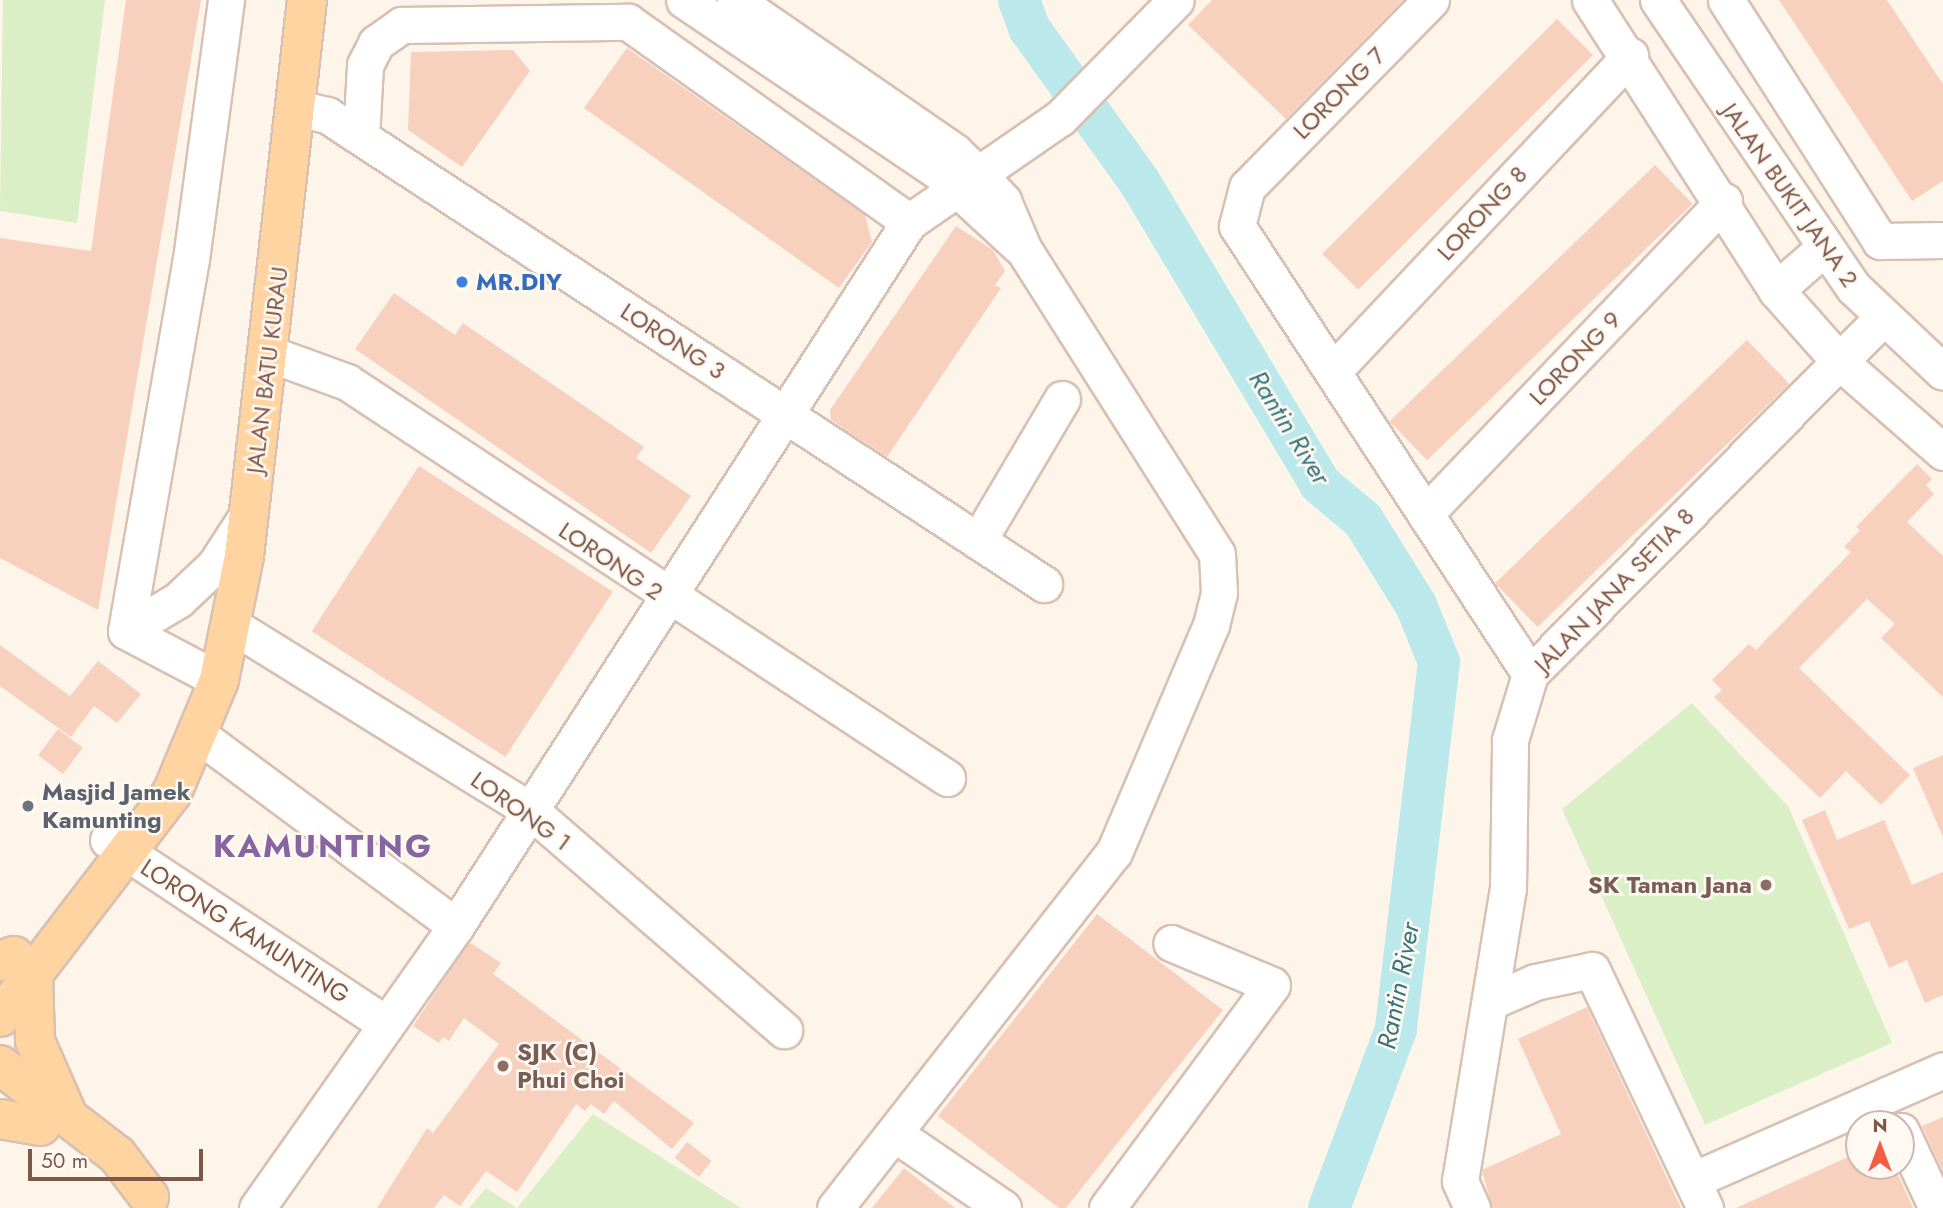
<!DOCTYPE html>
<html>
<head>
<meta charset="utf-8">
<style>
	body { margin:0 }
	#map { position:relative; width:1943px; height:1208px; overflow:hidden; background:#fef5ea; font-family:Jost,sans-serif }
	div>[style] { position:absolute }
	[style*='--x'] { left:calc(var(--x)*1px); top:calc(var(--y)*1px); width:calc(var(--w)*1px); rotate:calc(var(--a)*1deg) }
	.green>* { inset:0; background:#daefc6 }
	.river>* { height:42px; margin:-21px; padding:0 21px; transform-origin:21px; border-radius:21px; background:#bbe9eb }
	.building>* { inset:0; background:#f7d0be; transform-origin:0 0 }
	.roads { filter:drop-shadow(2px 0 #d8c0b2) drop-shadow(-2px 0 #d8c0b2) drop-shadow(0 2px #d8c0b2) drop-shadow(0 -2px #d8c0b2) }
	.minor>* { height:35px; margin:-17.5px; padding:0 17.5px; transform-origin:17.5px; border-radius:17.5px; background:#fff }
	.major>* { height:38px; margin:-19px; padding:0 19px; transform-origin:19px; border-radius:19px; background:#ffd4a1 }
	.dots>* { width:19px; height:19px; translate:-50% -50%; box-sizing:border-box; border:4px solid #fff9f3; border-radius:50% }
	span { translate:-50% -50%; white-space:nowrap; text-align:center; line-height:1.15; -webkit-text-stroke:5px #fff9f3; paint-order:stroke }
	.street-label { font-size:24px; color:#7e5749 }
	.shop-label { font-size:24px; color:#366cbe; font-weight:700 }
	.left { translate:0 -50%; text-align:left }
	.worship-label { font-size:24px; color:#5b616d; font-weight:700 }
	.education-label { font-size:24px; color:#785e54; font-weight:700 }
	.right { translate:-100% -50%; text-align:right }
	.water-label { font-size:26px; color:#38767c; font-style:italic }
	.district-label { font-size:32px; color:#8765a0; font-weight:700; letter-spacing:2px }
	.north { position:absolute; left:1845px; top:1110px; width:70px; height:70px; box-sizing:border-box; background:#fff9f3; border:2px solid #cbb8af; border-radius:50%; rotate:0deg; font-size:19px; font-weight:700; line-height:28px; text-align:center; color:#7e5749 }
	.north::after { content:''; display:block; margin:auto; width:24px; height:32px; background:#f45c43; clip-path:polygon(50% 0,100% 100%,50% 72%,0 100%) }
	.scale { position:absolute; left:28px; top:1149px; width:175px; height:32px; box-sizing:border-box; border:4px solid #7e5749; border-top:0; padding-left:9px; font-size:21px; line-height:24px; white-space:nowrap; color:#7e5749; -webkit-text-stroke:5px #fff9f3; paint-order:stroke }
</style>
</head>
<body>
<div id="map">
	<div class="green">
		<i style="clip-path:polygon(3px 0,105px 0,77px 223px,0 211px)"></i>
		<i style="clip-path:polygon(1692px 703px,1788px 806px,1892px 1043px,1705px 1125px,1562px 809px)"></i>
		<i style="clip-path:polygon(593px 1114px,741px 1208px,469px 1208px,486px 1188px,517px 1208px)"></i>
	</div>
	<div class="river">
		<i style="--x:1019;--y:0;--w:30;--a:70"></i>
		<i style="--x:1029;--y:28;--w:188;--a:54.3"></i>
		<i style="--x:1139;--y:181;--w:353;--a:59.1"></i>
		<i style="--x:1320;--y:484;--w:56;--a:39.9"></i>
		<i style="--x:1363;--y:520;--w:100;--a:58.1"></i>
		<i style="--x:1416;--y:605;--w:61;--a:68"></i>
		<i style="--x:1439;--y:662;--w:370;--a:96.7"></i>
		<i style="--x:1396;--y:1029;--w:191;--a:110.5"></i>
	</div>
	<div class="building">
		<i style="clip-path:polygon(126px 0,201px 0,98px 610px,0 558px,0 238px,91px 251px)"></i>
		<i style="clip-path:polygon(1212px 0,1403px 0,1286px 119px,1188px 25px)"></i>
		<i style="clip-path:polygon(1779px 0,1887px 0,1943px 84px,1943px 181px,1912px 201px)"></i>
		<i style="left:1557px;top:19px;width:51px;height:332px;rotate:45deg"></i>
		<i style="clip-path:polygon(627px 48px,865px 215px,872px 242px,839px 288px,584px 108px)"></i>
		<i style="clip-path:polygon(513px 50px,530px 71px,462px 167px,408px 130px,411px 52px)"></i>
		<i style="left:1655px;top:165px;width:54px;height:369px;rotate:46deg"></i>
		<i style="clip-path:polygon(956px 226px,993px 250px,1005px 271px,995px 285px,1001px 288px,887px 457px,831px 420px,830px 410px)"></i>
		<i style="clip-path:polygon(394px 293px,455px 335px,463px 323px,644px 447px,636px 458px,691px 496px,651px 553px,355px 349px)"></i>
		<i style="left:1747px;top:340px;width:61px;height:350px;rotate:46deg"></i>
		<i style="clip-path:polygon(1917px 464px,1932px 479px,1926px 485px,1934px 494px,1907px 522px,1943px 556px,1943px 697px,1881px 638px,1895px 624px,1867px 599px,1799px 668px,1910px 775px,1881px 805px,1846px 771px,1820px 798px,1714px 697px,1722px 690px,1712px 680px,1749px 644px,1756px 650px,1851px 552px,1844px 547px,1860px 530px,1856px 527px)"></i>
		<i style="left:419px;top:466px;width:231px;height:197px;rotate:33deg"></i>
		<i style="clip-path:polygon(0 645px,70px 696px,98px 661px,141px 694px,117px 723px,94px 706px,71px 737px,0 686px)"></i>
		<i style="left:58px;top:729px;width:31px;height:33px;rotate:37deg"></i>
		<i style="clip-path:polygon(1943px 755px,1943px 837px,1913px 768px)"></i>
		<i style="clip-path:polygon(1825px 810px,1837px 840px,1884px 820px,1912px 885px,1943px 872px,1943px 995px,1925px 1003px,1907px 960px,1889px 968px,1869px 921px,1849px 929px,1802px 820px)"></i>
		<i style="clip-path:polygon(1097px 914px,1223px 1010px,1066px 1208px,1059px 1208px,938px 1116px)"></i>
		<i style="clip-path:polygon(469px 942px,501px 963px,493px 974px,694px 1123px,672px 1149px,614px 1101px,604px 1114px,591px 1104px,585px 1111px,576px 1104px,517px 1192px,486px 1171px,460px 1206px,444px 1195px,434px 1208px,377px 1208px,427px 1128px,433px 1133px,499px 1044px,464px 1018px,449px 1041px,443px 1037px,439px 1043px,413px 1026px)"></i>
		<i style="clip-path:polygon(1587px 1007px,1681px 1208px,1492px 1208px,1482px 1170px,1561px 1134px,1518px 1039px)"></i>
		<i style="clip-path:polygon(1943px 1117px,1943px 1172px,1922px 1126px)"></i>
		<i style="left:687px;top:1142px;width:31px;height:20px;rotate:38deg"></i>
		<i style="clip-path:polygon(1859px 1152px,1859px 1166px,1894px 1166px,1913px 1208px,1736px 1208px)"></i>
		<i style="clip-path:polygon(904px 1168px,955px 1208px,872px 1208px)"></i>
	</div>
	<div class="roads">
		<div class="minor">
			<i style="--x:684;--y:0;--w:308;--a:34"></i>
			<i style="--x:939;--y:172;--w:108;--a:42.7"></i>
			<i style="--x:735;--y:0;--w:267;--a:34.6"></i>
			<i style="--x:955;--y:152;--w:36;--a:44"></i>
			<i style="--x:981;--y:177;--w:33;--a:47"></i>
			<i style="--x:1003;--y:201;--w:53;--a:66.8"></i>
			<i style="--x:1024;--y:250;--w:360;--a:57.6"></i>
			<i style="--x:1217;--y:554;--w:39;--a:87"></i>
			<i style="--x:1219;--y:593;--w:33;--a:104"></i>
			<i style="--x:1211;--y:625;--w:247;--a:113.1"></i>
			<i style="--x:1114;--y:852;--w:452;--a:128.1"></i>
			<i style="--x:1431;--y:0;--w:262;--a:134.5"></i>
			<i style="--x:1247;--y:187;--w:40;--a:104.4"></i>
			<i style="--x:1237;--y:226;--w:535;--a:56.81"></i>
			<i style="--x:1590;--y:0;--w:345;--a:57.3"></i>
			<i style="--x:1776;--y:290;--w:95;--a:48.4"></i>
			<i style="--x:1839;--y:361;--w:138;--a:41.2"></i>
			<i style="--x:1658;--y:0;--w:348;--a:55.8"></i>
			<i style="--x:1854;--y:288;--w:122;--a:43.3"></i>
			<i style="--x:1726;--y:0;--w:286;--a:57.4"></i>
			<i style="--x:1880;--y:241;--w:63;--a:-0.9"></i>
			<i style="--x:298;--y:108;--w:30;--a:14"></i>
			<i style="--x:327;--y:115;--w:857;--a:33.19"></i>
			<i style="--x:361;--y:137;--w:72;--a:-86.8"></i>
			<i style="--x:365;--y:65;--w:25;--a:-63"></i>
			<i style="--x:376;--y:43;--w:32;--a:-35"></i>
			<i style="--x:402;--y:25;--w:226;--a:-0.8"></i>
			<i style="--x:628;--y:22;--w:345;--a:35.4"></i>
			<i style="--x:1776;--y:290;--w:64;--a:-41.2"></i>
			<i style="--x:270;--y:354;--w:82;--a:20"></i>
			<i style="--x:347;--y:382;--w:719;--a:33.42"></i>
			<i style="--x:1334;--y:370;--w:432;--a:-46.7"></i>
			<i style="--x:1425;--y:514;--w:433;--a:-46.3"></i>
			<i style="--x:978;--y:541;--w:165;--a:-59.4"></i>
			<i style="--x:233;--y:626;--w:351;--a:31.8"></i>
			<i style="--x:531;--y:811;--w:335;--a:40.9"></i>
			<i style="--x:126;--y:631;--w:378;--a:-80.1"></i>
			<i style="--x:191;--y:259;--w:261;--a:-82.3"></i>
			<i style="--x:126;--y:631;--w:61;--a:-30.8"></i>
			<i style="--x:178;--y:600;--w:51;--a:-43.4"></i>
			<i style="--x:215;--y:565;--w:64;--a:-57.1"></i>
			<i style="--x:126;--y:631;--w:105;--a:27.8"></i>
			<i style="--x:196;--y:733;--w:324;--a:36.6"></i>
			<i style="--x:108;--y:840;--w:330;--a:33.5"></i>
			<i style="--x:1494;--y:1000;--w:45;--a:-23.7"></i>
			<i style="--x:1535;--y:982;--w:58;--a:-11.9"></i>
			<i style="--x:1592;--y:970;--w:263;--a:64.6"></i>
			<i style="--x:1901;--y:1131;--w:85;--a:64.9"></i>
			<i style="--x:895;--y:1134;--w:131;--a:34.4"></i>
			<i style="--x:1693;--y:1180;--w:273;--a:-23.7"></i>
			<i style="--x:257;--y:1208;--w:345;--a:-54.8"></i>
			<i style="--x:456;--y:926;--w:837;--a:-57.24"></i>
			<i style="--x:909;--y:222;--w:183;--a:-34.6"></i>
			<i style="--x:1060;--y:118;--w:165;--a:-45.5"></i>
			<i style="--x:1107;--y:1208;--w:277;--a:-53.5"></i>
			<i style="--x:1272;--y:985;--w:109;--a:-157.4"></i>
			<i style="--x:1472;--y:1208;--w:30;--a:-114"></i>
			<i style="--x:1460;--y:1181;--w:296;--a:-80.7"></i>
			<i style="--x:1508;--y:889;--w:149;--a:-89.2"></i>
			<i style="--x:1510;--y:740;--w:69;--a:-73.1"></i>
			<i style="--x:1530;--y:674;--w:499;--a:-45.3"></i>
		</div>
		<div class="major">
			<i style="--x:0;--y:961;--w:15;--a:-20"></i>
			<i style="--x:33;--y:974;--w:67;--a:88.3"></i>
			<i style="--x:35;--y:1041;--w:77;--a:66.4"></i>
			<i style="--x:0;--y:1017;--w:282;--a:-52.5"></i>
			<i style="--x:172;--y:793;--w:122;--a:-67.4"></i>
			<i style="--x:219;--y:680;--w:126;--a:-78.6"></i>
			<i style="--x:244;--y:556;--w:560;--a:-83.54"></i>
			<i style="--x:0;--y:1065;--w:148;--a:37.6"></i>
			<i style="--x:117;--y:1155;--w:53;--a:52.7"></i>
			<i style="--x:0;--y:1119;--w:41;--a:9.9"></i>
		</div>
	</div>
	<div class="dots">
		<i style="left:462px;top:282px;background:#3f7fe0"></i>
		<i style="left:28px;top:806px;background:#6b7280"></i>
		<i style="left:1766px;top:885px;background:#8d6e63"></i>
		<i style="left:503px;top:1066px;background:#8d6e63"></i>
	</div>
	<div class="street-label">
		<span style="left:1339px;top:93px;rotate:-45deg">LORONG 7</span>
		<span style="left:1790px;top:195px;rotate:55deg">JALAN BUKIT JANA 2</span>
		<span style="left:1482px;top:213px;rotate:-47deg">LORONG 8</span>
		<span style="left:673px;top:341px;rotate:33deg">LORONG 3</span>
		<span style="left:1575px;top:358px;rotate:-46deg">LORONG 9</span>
		<span style="left:267px;top:370px;rotate:-83deg">JALAN BATU KURAU</span>
		<span style="left:611px;top:561px;rotate:34deg">LORONG 2</span>
		<span style="left:1614px;top:590px;rotate:-46deg">JALAN JANA SETIA 8</span>
		<span style="left:521px;top:811px;rotate:36deg">LORONG 1</span>
		<span style="left:245px;top:931px;rotate:33deg">LORONG KAMUNTING</span>
	</div>
	<div class="shop-label">
		<span class="left" style="left:476px;top:282px">MR.DIY</span>
	</div>
	<div class="worship-label">
		<span class="left" style="left:42px;top:806px">Masjid Jamek<br>Kamunting</span>
	</div>
	<div class="education-label">
		<span class="right" style="left:1752px;top:885px">SK Taman Jana</span>
		<span class="left" style="left:517px;top:1066px">SJK (C)<br>Phui Choi</span>
	</div>
	<div class="water-label">
		<span style="left:1289px;top:428px;rotate:58deg">Rantin River</span>
		<span style="left:1399px;top:986px;rotate:-79deg">Rantin River</span>
	</div>
	<div class="district-label">
		<span style="left:323px;top:846px">KAMUNTING</span>
	</div>
	<div class="north">N</div>
	<div class="scale">50 m</div>
</div>
</body>
</html>
